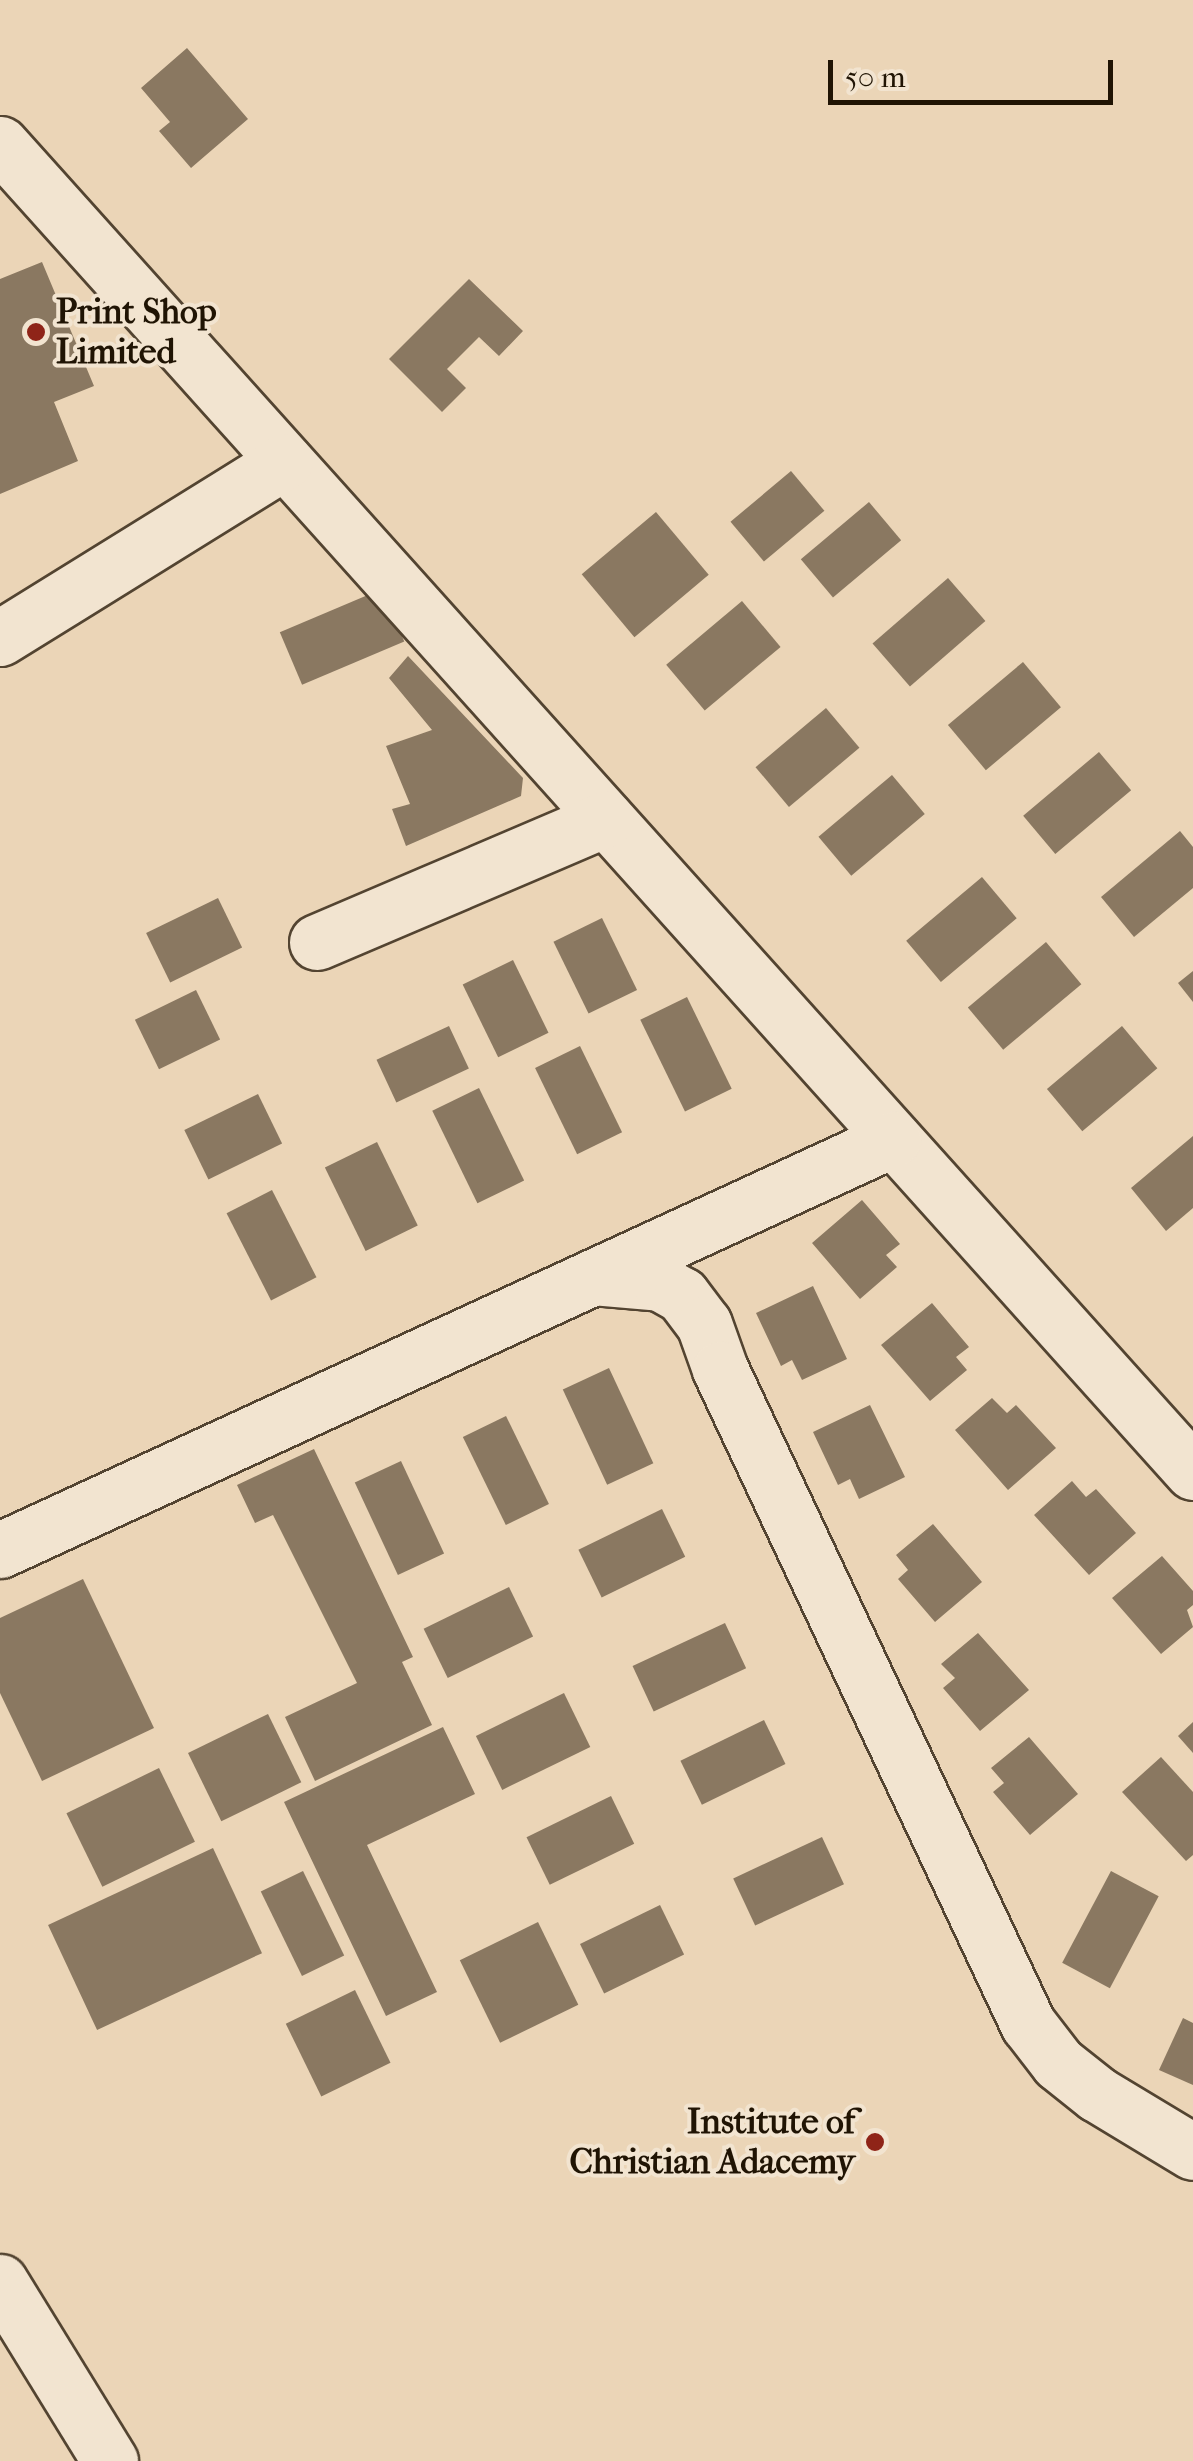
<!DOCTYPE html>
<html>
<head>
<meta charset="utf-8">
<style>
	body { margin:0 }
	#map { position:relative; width:1193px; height:2461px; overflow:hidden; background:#ebd5b7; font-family:"IM FELL French Canon",serif }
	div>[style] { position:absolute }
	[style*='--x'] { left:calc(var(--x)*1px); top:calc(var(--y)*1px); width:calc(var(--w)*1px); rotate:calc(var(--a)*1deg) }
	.building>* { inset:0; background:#8a7861; transform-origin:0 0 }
	.roads { filter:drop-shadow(2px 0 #534431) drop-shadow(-2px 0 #534431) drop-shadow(0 2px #534431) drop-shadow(0 -2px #534431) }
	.minor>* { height:55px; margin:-27.5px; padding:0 27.5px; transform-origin:27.5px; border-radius:27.5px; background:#f2e4d0 }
	.dots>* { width:28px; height:28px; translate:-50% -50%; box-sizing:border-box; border:5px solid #f2e4d0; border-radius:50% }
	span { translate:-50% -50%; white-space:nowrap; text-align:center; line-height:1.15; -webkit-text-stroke:8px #f2e4d0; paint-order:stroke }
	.poi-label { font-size:35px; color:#201404; font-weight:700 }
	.left { translate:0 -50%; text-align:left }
	.right { translate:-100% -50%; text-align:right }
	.scale { position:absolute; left:828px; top:60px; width:285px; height:45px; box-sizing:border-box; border:5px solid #201404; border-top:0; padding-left:12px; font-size:30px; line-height:35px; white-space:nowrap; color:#201404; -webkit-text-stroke:8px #f2e4d0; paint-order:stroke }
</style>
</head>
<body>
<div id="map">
	<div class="building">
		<i style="clip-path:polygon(187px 48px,248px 119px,191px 168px,159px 131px,170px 122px,141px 88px)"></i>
		<i style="clip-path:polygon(42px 262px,94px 386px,54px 402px,78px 461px,0 494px,0 279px)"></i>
		<i style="clip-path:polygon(469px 279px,523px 331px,499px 356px,479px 337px,447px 369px,466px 388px,442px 412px,389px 359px)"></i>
		<i style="left:791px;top:471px;width:52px;height:79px;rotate:50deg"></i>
		<i style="left:869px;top:502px;width:50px;height:89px;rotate:50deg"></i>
		<i style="left:656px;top:512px;width:82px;height:97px;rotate:50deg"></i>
		<i style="left:948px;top:578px;width:57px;height:100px;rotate:49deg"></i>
		<i style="left:382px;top:589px;width:57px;height:111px;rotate:67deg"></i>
		<i style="left:742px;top:601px;width:60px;height:99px;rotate:50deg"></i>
		<i style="clip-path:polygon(408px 656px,523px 778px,521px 796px,406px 846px,392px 809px,410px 804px,386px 746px,432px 730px,389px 678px)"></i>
		<i style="left:1023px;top:662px;width:59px;height:98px;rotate:50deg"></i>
		<i style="left:826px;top:708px;width:52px;height:92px;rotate:50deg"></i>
		<i style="left:1099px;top:752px;width:50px;height:99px;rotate:50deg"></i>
		<i style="left:892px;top:775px;width:51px;height:96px;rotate:50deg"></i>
		<i style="clip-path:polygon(1180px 831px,1193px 847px,1193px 888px,1134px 937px,1101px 897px)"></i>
		<i style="left:982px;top:877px;width:54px;height:99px;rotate:50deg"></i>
		<i style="left:218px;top:898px;width:55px;height:80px;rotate:64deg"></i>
		<i style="left:602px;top:918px;width:80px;height:54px;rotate:64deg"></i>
		<i style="left:1046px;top:942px;width:55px;height:102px;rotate:50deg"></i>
		<i style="left:513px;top:960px;width:81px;height:56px;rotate:64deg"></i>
		<i style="clip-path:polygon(1193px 971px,1193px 1002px,1178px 983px)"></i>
		<i style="left:196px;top:990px;width:55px;height:68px;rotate:64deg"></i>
		<i style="left:687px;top:997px;width:102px;height:52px;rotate:64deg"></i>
		<i style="left:449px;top:1026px;width:47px;height:80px;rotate:65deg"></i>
		<i style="left:1122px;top:1026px;width:55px;height:98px;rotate:50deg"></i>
		<i style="left:580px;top:1046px;width:96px;height:50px;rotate:64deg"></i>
		<i style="left:479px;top:1088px;width:103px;height:52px;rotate:64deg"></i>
		<i style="left:258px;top:1094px;width:55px;height:82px;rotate:64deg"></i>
		<i style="clip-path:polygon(1193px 1136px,1193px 1208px,1166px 1231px,1131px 1188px)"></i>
		<i style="left:377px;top:1142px;width:93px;height:58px;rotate:64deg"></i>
		<i style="left:272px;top:1190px;width:98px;height:51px;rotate:63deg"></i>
		<i style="clip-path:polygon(862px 1200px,900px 1244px,886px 1255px,897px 1267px,860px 1299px,812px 1243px)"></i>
		<i style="clip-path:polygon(813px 1286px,847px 1359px,802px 1380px,792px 1360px,781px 1366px,756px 1313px)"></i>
		<i style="clip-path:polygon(932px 1303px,969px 1347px,956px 1357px,967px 1370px,930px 1401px,881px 1345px)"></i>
		<i style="left:609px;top:1368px;width:105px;height:51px;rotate:65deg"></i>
		<i style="clip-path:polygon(992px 1398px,1007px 1413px,1016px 1405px,1056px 1448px,1008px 1490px,955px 1430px)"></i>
		<i style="clip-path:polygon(870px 1405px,905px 1477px,859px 1499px,850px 1479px,838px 1485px,813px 1432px)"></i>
		<i style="left:506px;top:1416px;width:98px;height:48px;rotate:64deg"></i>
		<i style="clip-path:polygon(314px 1449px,413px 1657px,402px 1662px,432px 1725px,315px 1781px,285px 1717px,357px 1683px,273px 1515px,255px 1523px,237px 1485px)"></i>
		<i style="left:401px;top:1461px;width:102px;height:51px;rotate:65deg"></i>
		<i style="clip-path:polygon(1072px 1481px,1086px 1497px,1096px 1489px,1136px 1533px,1089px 1575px,1034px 1515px)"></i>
		<i style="left:662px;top:1509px;width:53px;height:93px;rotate:64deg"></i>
		<i style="clip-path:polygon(933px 1524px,982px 1582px,935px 1622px,898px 1579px,908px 1570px,896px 1555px)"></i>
		<i style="clip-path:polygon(1162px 1556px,1193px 1591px,1193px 1605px,1187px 1610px,1193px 1627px,1161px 1654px,1112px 1598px)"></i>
		<i style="clip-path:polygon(83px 1579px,154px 1728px,42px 1781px,0 1693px,0 1618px)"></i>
		<i style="left:509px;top:1587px;width:55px;height:95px;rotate:64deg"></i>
		<i style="left:725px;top:1623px;width:50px;height:102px;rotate:65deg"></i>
		<i style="clip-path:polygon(978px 1633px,1029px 1690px,980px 1731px,943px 1688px,955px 1678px,941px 1664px)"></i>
		<i style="left:564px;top:1693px;width:60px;height:98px;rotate:64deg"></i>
		<i style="left:268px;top:1714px;width:76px;height:89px;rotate:64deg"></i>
		<i style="left:764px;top:1720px;width:49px;height:93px;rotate:64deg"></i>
		<i style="clip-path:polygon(1193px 1722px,1193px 1753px,1178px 1736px)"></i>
		<i style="clip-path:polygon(443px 1727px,475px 1794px,367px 1845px,437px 1992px,386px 2016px,284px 1802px)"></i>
		<i style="clip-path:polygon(1029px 1737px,1078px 1794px,1030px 1835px,993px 1792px,1004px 1783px,991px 1768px)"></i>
		<i style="clip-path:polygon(1161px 1757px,1193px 1792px,1193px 1855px,1186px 1861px,1122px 1792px)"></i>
		<i style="left:159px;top:1768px;width:82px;height:103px;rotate:64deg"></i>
		<i style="left:611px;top:1796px;width:53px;height:94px;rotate:64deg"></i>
		<i style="left:822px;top:1837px;width:52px;height:98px;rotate:65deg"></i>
		<i style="left:213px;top:1848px;width:116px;height:182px;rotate:65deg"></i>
		<i style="left:303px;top:1871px;width:94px;height:47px;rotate:64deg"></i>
		<i style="left:1111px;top:1871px;width:54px;height:104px;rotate:28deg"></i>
		<i style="left:660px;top:1905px;width:55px;height:89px;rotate:64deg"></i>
		<i style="left:538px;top:1922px;width:92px;height:87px;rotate:64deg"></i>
		<i style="left:355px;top:1990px;width:81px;height:77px;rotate:64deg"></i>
		<i style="clip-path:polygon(1183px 2018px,1193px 2023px,1193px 2085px,1159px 2070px)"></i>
	</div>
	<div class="roads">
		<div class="minor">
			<i style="--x:0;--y:144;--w:1785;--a:48.07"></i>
			<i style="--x:0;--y:638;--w:335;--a:-31.8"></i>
			<i style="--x:317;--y:942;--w:314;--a:-23.1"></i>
			<i style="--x:593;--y:1277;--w:67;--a:5.1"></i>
			<i style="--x:660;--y:1283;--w:25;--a:29"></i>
			<i style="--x:682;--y:1295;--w:36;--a:53"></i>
			<i style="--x:704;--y:1324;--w:48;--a:70.4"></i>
			<i style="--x:720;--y:1369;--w:724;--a:64.82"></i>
			<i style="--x:1028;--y:2024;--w:49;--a:52.4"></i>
			<i style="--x:1058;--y:2063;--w:50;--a:38.5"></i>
			<i style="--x:1097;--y:2094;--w:112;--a:31.1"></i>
			<i style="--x:0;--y:1550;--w:983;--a:-24.71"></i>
			<i style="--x:0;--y:2282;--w:210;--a:58.4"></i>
		</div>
	</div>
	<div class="dots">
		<i style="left:36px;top:332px;background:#8f2418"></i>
		<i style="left:875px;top:2142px;background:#8f2418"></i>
	</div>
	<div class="poi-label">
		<span class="left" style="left:56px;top:332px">Print Shop<br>Limited</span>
		<span class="right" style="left:855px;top:2142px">Institute of<br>Christian Adacemy</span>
	</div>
	<div class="scale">50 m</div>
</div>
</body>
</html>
